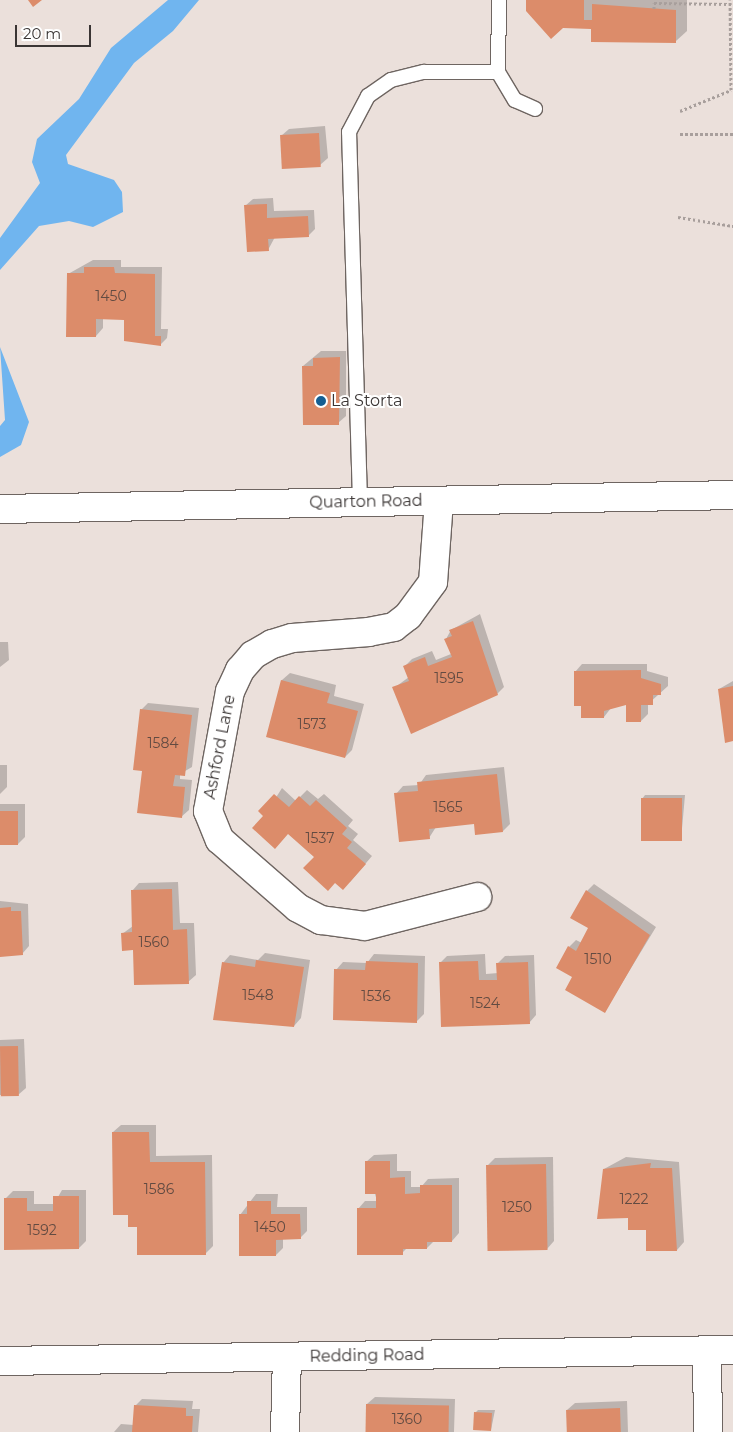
<!DOCTYPE html>
<html>
<head>
<meta charset="utf-8">
<style>
	body { margin:0 }
	#map { position:relative; width:733px; height:1432px; overflow:hidden; background:#ebe0db; font-family:Montserrat,sans-serif }
	div>[style] { position:absolute }
	[style*='--x'] { left:calc(var(--x)*1px); top:calc(var(--y)*1px); width:calc(var(--w)*1px); rotate:calc(var(--a)*1deg) }
	.water>* { inset:0; background:#70b5ef }
	.shadow>* { inset:0; background:#0003 }
	.building>* { inset:0; background:#dc8c6a; transform-origin:0 0 }
	.path>* { height:3px; margin-top:-1.5px; transform-origin:0; background:repeating-linear-gradient(90deg,#a89f9c 0 2.5px,transparent 0 5px) }
	.roads { filter:drop-shadow(1px 0 #6e6561) drop-shadow(-1px 0 #6e6561) drop-shadow(0 1px #6e6561) drop-shadow(0 -1px #6e6561) }
	.service>* { height:14px; margin:-7px; padding:0 7px; transform-origin:7px; border-radius:7px; background:#fff }
	.minor>* { height:28px; margin:-14px; padding:0 14px; transform-origin:14px; border-radius:14px; background:#fff }
	.tertiary>* { height:28px; margin:-14px; padding:0 14px; transform-origin:14px; border-radius:14px; background:#fff }
	.dots>* { width:14px; height:14px; translate:-50% -50%; box-sizing:border-box; border:2px solid #fff; border-radius:50% }
	span { translate:-50% -50%; white-space:nowrap; text-align:center; line-height:1.15; -webkit-text-stroke:4px #fff; paint-order:stroke }
	.number-label { font-size:14px; color:#624b42 }
	.number-label span { -webkit-text-stroke-width:0 }
	.poi-label { font-size:16px; color:#3a3534 }
	.left { translate:0 -50%; text-align:left }
	.street-label { font-size:16px; color:#3a3534 }
	.scale { position:absolute; left:15px; top:25px; width:76px; height:22px; box-sizing:border-box; border:2px solid #3a3534; border-top:0; padding-left:6px; font-size:15px; line-height:18px; white-space:nowrap; color:#3a3534; -webkit-text-stroke:4px #fff; paint-order:stroke }
</style>
</head>
<body>
<div id="map">
	<div class="water">
		<i style="clip-path:polygon(168px 0,199px 0,173px 31px,134px 63px,66px 155px,68px 164px,114px 180px,122px 192px,123px 212px,93px 227px,69px 221px,39px 226px,0 270px,0 238px,40px 183px,32px 162px,37px 139px,79px 99px,111px 48px)"></i>
		<i style="clip-path:polygon(0 347px,29px 422px,21px 445px,0 457px,0 426px,5px 420px)"></i>
	</div>
	<div class="shadow">
		<i style="clip-path:polygon(528px 0,687px 0,687px 31px,676px 41px,592px 28px)"></i>
		<i style="clip-path:polygon(325px 126px,328px 158px,320px 165px,281px 136px,289px 129px)"></i>
		<i style="clip-path:polygon(273px 198px,274px 211px,314px 210px,315px 229px,308px 236px,275px 237px,268px 250px,245px 206px,253px 199px)"></i>
		<i style="clip-path:polygon(93px 260px,121px 260px,121px 267px,162px 267px,161px 329px,168px 329px,167px 338px,160px 345px,125px 319px,103px 318px,103px 328px,96px 336px,68px 274px)"></i>
		<i style="clip-path:polygon(321px 351px,346px 351px,346px 416px,338px 423px,303px 366px)"></i>
		<i style="clip-path:polygon(480px 614px,504px 687px,497px 694px,394px 688px,409px 677px,405px 666px,412px 659px,432px 651px,436px 660px,451px 654px,446px 639px,451px 630px)"></i>
		<i style="clip-path:polygon(0 642px,8px 642px,9px 660px,0 667px)"></i>
		<i style="clip-path:polygon(582px 664px,647px 664px,647px 671px,668px 677px,668px 686px,648px 704px,648px 714px,641px 721px,627px 704px,611px 708px,604px 717px,582px 705px,575px 672px)"></i>
		<i style="clip-path:polygon(290px 673px,336px 685px,334px 696px,364px 704px,352px 750px,345px 757px,268px 736px,282px 680px)"></i>
		<i style="clip-path:polygon(733px 681px,733px 740px,719px 689px)"></i>
		<i style="clip-path:polygon(148px 703px,199px 708px,192px 767px,180px 774px,180px 779px,192px 780px,189px 810px,181px 817px,144px 770px,141px 710px)"></i>
		<i style="clip-path:polygon(0 765px,7px 765px,7px 787px,0 794px)"></i>
		<i style="clip-path:polygon(504px 767px,510px 824px,503px 831px,475px 823px,436px 827px,429px 838px,396px 794px,403px 786px,419px 785px,426px 775px)"></i>
		<i style="clip-path:polygon(282px 788px,296px 801px,307px 790px,318px 799px,324px 794px,353px 820px,348px 826px,358px 834px,353px 840px,372px 856px,350px 882px,265px 815px)"></i>
		<i style="clip-path:polygon(645px 795px,685px 795px,681px 840px,642px 799px)"></i>
		<i style="clip-path:polygon(0 804px,25px 804px,25px 837px,18px 844px,0 844px)"></i>
		<i style="clip-path:polygon(178px 882px,180px 923px,194px 923px,196px 975px,188px 982px,134px 949px,122px 934px,133px 926px,132px 891px,139px 883px)"></i>
		<i style="clip-path:polygon(594px 884px,656px 927px,605px 1011px,574px 977px,569px 947px,576px 940px,582px 943px,590px 928px,587px 891px)"></i>
		<i style="clip-path:polygon(0 901px,28px 904px,29px 946px,22px 954px,0 955px)"></i>
		<i style="clip-path:polygon(265px 953px,310px 960px,301px 1018px,294px 1026px,214px 1019px,223px 963px,230px 955px,258px 960px)"></i>
		<i style="clip-path:polygon(374px 954px,425px 956px,424px 1014px,417px 1021px,336px 970px,343px 962px,367px 963px)"></i>
		<i style="clip-path:polygon(485px 954px,486px 974px,498px 973px,498px 963px,505px 956px,534px 955px,536px 1015px,529px 1023px,440px 963px,447px 956px)"></i>
		<i style="clip-path:polygon(24px 1039px,26px 1088px,18px 1095px,0 1095px,0 1040px)"></i>
		<i style="clip-path:polygon(121px 1125px,156px 1125px,156px 1156px,212px 1155px,213px 1246px,206px 1253px,138px 1226px,129px 1214px,113px 1132px)"></i>
		<i style="clip-path:polygon(397px 1154px,397px 1171px,411px 1171px,411px 1187px,421px 1187px,428px 1179px,459px 1178px,459px 1233px,452px 1241px,434px 1241px,427px 1248px,407px 1248px,402px 1253px,358px 1209px,365px 1201px,377px 1201px,366px 1162px,374px 1155px)"></i>
		<i style="clip-path:polygon(553px 1157px,554px 1241px,547px 1249px,488px 1165px,495px 1158px)"></i>
		<i style="clip-path:polygon(626px 1157px,679px 1162px,684px 1242px,677px 1250px,629px 1217px,598px 1217px,604px 1169px)"></i>
		<i style="clip-path:polygon(62px 1190px,86px 1190px,86px 1241px,79px 1248px,5px 1199px,13px 1191px,34px 1191px,34px 1204px,54px 1204px)"></i>
		<i style="clip-path:polygon(256px 1194px,278px 1194px,277px 1207px,307px 1207px,307px 1231px,300px 1238px,283px 1238px,283px 1248px,276px 1255px,240px 1215px)"></i>
		<i style="clip-path:polygon(375px 1397px,455px 1399px,454px 1432px,367px 1432px,367px 1404px)"></i>
		<i style="clip-path:polygon(142px 1399px,193px 1401px,192px 1409px,200px 1409px,198px 1432px,114px 1432px,121px 1424px,134px 1425px,135px 1406px)"></i>
		<i style="clip-path:polygon(627px 1401px,628px 1432px,568px 1432px,567px 1410px,575px 1403px)"></i>
		<i style="clip-path:polygon(478px 1410px,495px 1410px,491px 1430px,475px 1413px)"></i>
	</div>
	<div class="building">
		<i style="clip-path:polygon(28px 0,42px 0,33px 7px)"></i>
		<i style="clip-path:polygon(526px 0,584px 0,584px 20px,592px 20px,592px 4px,676px 10px,676px 43px,591px 42px,591px 29px,563px 28px,551px 39px,526px 11px)"></i>
		<i style="left:319px;top:133px;width:34px;height:39px;rotate:87deg"></i>
		<i style="clip-path:polygon(267px 204px,267px 218px,308px 216px,309px 237px,268px 239px,269px 251px,247px 252px,244px 205px)"></i>
		<i style="clip-path:polygon(84px 267px,114px 267px,115px 273px,155px 274px,155px 336px,161px 336px,161px 346px,124px 341px,124px 320px,96px 319px,96px 337px,66px 337px,67px 273px,84px 273px)"></i>
		<i style="clip-path:polygon(340px 357px,339px 425px,303px 425px,302px 366px,313px 366px,313px 358px)"></i>
		<i style="clip-path:polygon(473px 621px,498px 695px,411px 734px,392px 687px,409px 681px,403px 666px,425px 657px,428px 666px,452px 657px,444px 639px,452px 636px,449px 630px)"></i>
		<i style="clip-path:polygon(641px 670px,641px 678px,661px 684px,661px 695px,653px 695px,653px 705px,641px 705px,641px 722px,626px 722px,626px 705px,604px 711px,604px 718px,581px 718px,581px 706px,574px 706px,574px 671px)"></i>
		<i style="clip-path:polygon(281px 680px,330px 693px,327px 703px,358px 711px,345px 758px,266px 737px)"></i>
		<i style="clip-path:polygon(733px 686px,733px 741px,725px 743px,718px 689px)"></i>
		<i style="clip-path:polygon(140px 709px,192px 715px,185px 776px,175px 775px,173px 786px,185px 787px,182px 818px,137px 813px,142px 771px,133px 770px)"></i>
		<i style="clip-path:polygon(497px 774px,503px 832px,475px 835px,474px 824px,429px 829px,430px 839px,399px 842px,394px 793px,418px 791px,417px 782px)"></i>
		<i style="clip-path:polygon(274px 794px,289px 807px,299px 796px,310px 806px,316px 800px,347px 828px,342px 834px,352px 842px,347px 848px,366px 864px,343px 890px,335px 883px,328px 891px,303px 868px,314px 857px,288px 834px,275px 849px,252px 828px,263px 816px,258px 811px)"></i>
		<i style="left:641px;top:798px;width:41px;height:43px"></i>
		<i style="left:0;top:811px;width:18px;height:34px"></i>
		<i style="clip-path:polygon(172px 889px,173px 930px,187px 929px,189px 984px,134px 985px,133px 950px,122px 951px,121px 933px,132px 932px,131px 890px)"></i>
		<i style="clip-path:polygon(586px 890px,650px 935px,605px 1013px,565px 990px,572px 977px,556px 968px,568px 946px,576px 951px,588px 928px,570px 918px)"></i>
		<i style="clip-path:polygon(11px 907px,11px 911px,21px 911px,23px 955px,0 957px,0 908px)"></i>
		<i style="clip-path:polygon(256px 960px,304px 967px,294px 1027px,213px 1020px,222px 962px,255px 967px)"></i>
		<i style="clip-path:polygon(366px 961px,418px 963px,417px 1023px,333px 1020px,334px 969px,365px 970px)"></i>
		<i style="clip-path:polygon(478px 961px,479px 980px,497px 980px,496px 963px,528px 962px,530px 1024px,441px 1027px,439px 962px)"></i>
		<i style="left:18px;top:1046px;width:50px;height:18px;rotate:89deg"></i>
		<i style="clip-path:polygon(112px 1132px,149px 1132px,150px 1162px,205px 1162px,206px 1255px,137px 1255px,137px 1227px,128px 1227px,128px 1215px,113px 1215px)"></i>
		<i style="clip-path:polygon(365px 1161px,390px 1161px,390px 1178px,405px 1177px,405px 1194px,420px 1193px,420px 1185px,452px 1185px,452px 1242px,427px 1242px,427px 1249px,403px 1249px,403px 1255px,357px 1255px,357px 1208px,376px 1208px,376px 1194px,365px 1194px)"></i>
		<i style="clip-path:polygon(651px 1163px,650px 1168px,672px 1168px,677px 1251px,646px 1251px,646px 1230px,628px 1230px,628px 1218px,597px 1219px,603px 1169px)"></i>
		<i style="left:546px;top:1164px;width:86px;height:60px;rotate:89deg"></i>
		<i style="clip-path:polygon(53px 1196px,79px 1196px,79px 1249px,4px 1250px,4px 1198px,27px 1198px,27px 1211px,53px 1211px)"></i>
		<i style="clip-path:polygon(247px 1201px,271px 1201px,271px 1214px,300px 1214px,301px 1239px,276px 1240px,276px 1256px,239px 1256px,239px 1214px,247px 1214px)"></i>
		<i style="left:366px;top:1404px;width:83px;height:28px;rotate:1deg"></i>
		<i style="clip-path:polygon(134px 1405px,186px 1408px,186px 1416px,193px 1416px,192px 1432px,132px 1432px)"></i>
		<i style="left:620px;top:1408px;width:24px;height:54px;rotate:88deg"></i>
		<i style="left:474px;top:1412px;width:18px;height:18px;rotate:3deg"></i>
	</div>
	<div class="path">
		<i style="--x:654;--y:9;--w:6;--a:-90"></i>
		<i style="--x:654;--y:3;--w:76;--a:0.8"></i>
		<i style="--x:680;--y:111;--w:55;--a:-22.4"></i>
		<i style="--x:731;--y:90;--w:90;--a:-90.6"></i>
		<i style="--x:680;--y:134;--w:53;--a:0"></i>
		<i style="--x:678;--y:217;--w:56;--a:9.3"></i>
	</div>
	<div class="roads">
		<div class="service">
			<i style="--x:498;--y:72;--w:72;--a:-89.2"></i>
			<i style="--x:360;--y:501;--w:369;--a:-91.7"></i>
			<i style="--x:349;--y:132;--w:41;--a:-62.2"></i>
			<i style="--x:368;--y:96;--w:28;--a:-35"></i>
			<i style="--x:391;--y:80;--w:34;--a:-14"></i>
			<i style="--x:424;--y:72;--w:74;--a:0"></i>
			<i style="--x:498;--y:72;--w:33;--a:59"></i>
			<i style="--x:515;--y:100;--w:22;--a:24"></i>
		</div>
		<div class="minor">
			<i style="--x:439;--y:501;--w:81;--a:94.2"></i>
			<i style="--x:433;--y:582;--w:42;--a:126.3"></i>
			<i style="--x:408;--y:616;--w:18;--a:142"></i>
			<i style="--x:394;--y:627;--w:25;--a:169"></i>
			<i style="--x:369;--y:632;--w:77;--a:175.5"></i>
			<i style="--x:292;--y:638;--w:21;--a:163"></i>
			<i style="--x:272;--y:644;--w:22;--a:150"></i>
			<i style="--x:253;--y:655;--w:20;--a:131"></i>
			<i style="--x:240;--y:670;--w:23;--a:115"></i>
			<i style="--x:230;--y:691;--w:122;--a:100.4"></i>
			<i style="--x:208;--y:811;--w:31;--a:68"></i>
			<i style="--x:220;--y:840;--w:103;--a:41.1"></i>
			<i style="--x:298;--y:908;--w:26;--a:28"></i>
			<i style="--x:321;--y:920;--w:44;--a:7.8"></i>
			<i style="--x:365;--y:926;--w:116;--a:-14.5"></i>
			<i style="--x:707;--y:1350;--w:82;--a:89.3"></i>
			<i style="--x:0;--y:1361;--w:733;--a:-0.86"></i>
			<i style="--x:285;--y:1432;--w:75;--a:-88.5"></i>
		</div>
		<div class="tertiary">
			<i style="--x:0;--y:509;--w:733;--a:-1.09"></i>
		</div>
	</div>
	<div class="dots">
		<i style="left:321px;top:401px;background:#155e92"></i>
	</div>
	<div class="number-label">
		<span style="left:111px;top:296px">1450</span>
		<span style="left:449px;top:678px">1595</span>
		<span style="left:312px;top:724px">1573</span>
		<span style="left:163px;top:743px">1584</span>
		<span style="left:448px;top:807px">1565</span>
		<span style="left:320px;top:838px">1537</span>
		<span style="left:154px;top:942px">1560</span>
		<span style="left:598px;top:959px">1510</span>
		<span style="left:258px;top:995px">1548</span>
		<span style="left:376px;top:996px">1536</span>
		<span style="left:485px;top:1003px">1524</span>
		<span style="left:159px;top:1189px">1586</span>
		<span style="left:634px;top:1199px">1222</span>
		<span style="left:517px;top:1207px">1250</span>
		<span style="left:270px;top:1227px">1450</span>
		<span style="left:42px;top:1230px">1592</span>
		<span style="left:407px;top:1419px">1360</span>
	</div>
	<div class="poi-label">
		<span class="left" style="left:331px;top:401px">La Storta</span>
	</div>
	<div class="street-label">
		<span style="left:366px;top:502px;rotate:-1deg">Quarton Road</span>
		<span style="left:220px;top:747px;rotate:-79deg">Ashford Lane</span>
		<span style="left:367px;top:1356px;rotate:-1deg">Redding Road</span>
	</div>
	<div class="scale">20 m</div>
</div>
</body>
</html>
